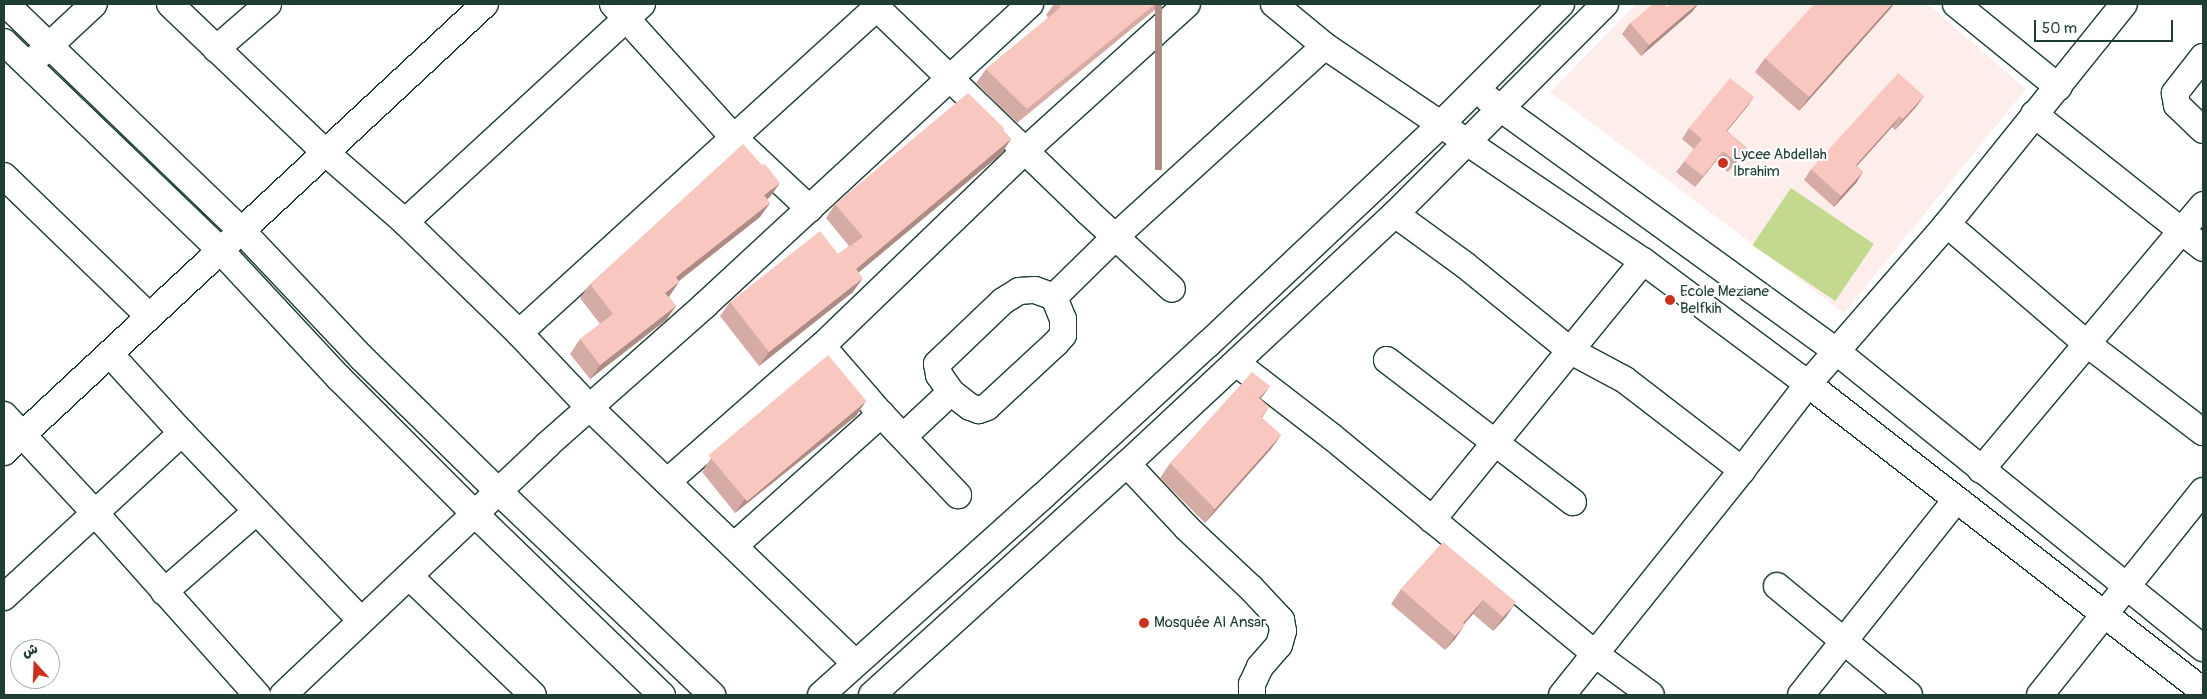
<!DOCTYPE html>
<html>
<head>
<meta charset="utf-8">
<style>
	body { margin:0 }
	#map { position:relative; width:2207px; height:699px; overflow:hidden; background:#fff; font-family:Pangolin,"Playpen Sans Arabic",sans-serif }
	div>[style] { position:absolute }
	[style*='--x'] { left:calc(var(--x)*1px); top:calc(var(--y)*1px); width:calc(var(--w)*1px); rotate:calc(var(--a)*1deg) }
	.built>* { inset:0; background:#fdeeec }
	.green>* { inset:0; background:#c2d98f; transform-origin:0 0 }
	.roads { filter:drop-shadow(1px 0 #1f3d34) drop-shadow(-1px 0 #1f3d34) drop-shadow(0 1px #1f3d34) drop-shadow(0 -1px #1f3d34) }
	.minor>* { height:26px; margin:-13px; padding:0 13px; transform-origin:13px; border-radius:13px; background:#fff }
	.wall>* { inset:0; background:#d5aca5 }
	.shaded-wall>* { inset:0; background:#ae8c86; transform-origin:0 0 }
	.building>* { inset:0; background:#f8c8c0; transform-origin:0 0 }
	.dots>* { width:14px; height:14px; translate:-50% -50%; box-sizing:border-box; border:2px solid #fff; border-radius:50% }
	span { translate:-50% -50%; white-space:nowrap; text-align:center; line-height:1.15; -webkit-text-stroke:4.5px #fff; paint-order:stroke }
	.poi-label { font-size:15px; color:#1f3d34 }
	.left { translate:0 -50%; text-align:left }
	.frame { position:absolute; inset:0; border:5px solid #1f3d34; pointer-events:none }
	.north { position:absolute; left:10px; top:639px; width:50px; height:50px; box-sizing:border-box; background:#fff; border:1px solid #a5b1ae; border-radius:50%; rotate:340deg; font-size:14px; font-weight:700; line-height:20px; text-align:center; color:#1f3d34 }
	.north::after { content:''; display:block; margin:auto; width:18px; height:22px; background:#c8321e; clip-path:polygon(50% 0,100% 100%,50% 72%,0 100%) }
	.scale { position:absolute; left:2034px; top:20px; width:139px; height:22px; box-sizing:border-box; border:2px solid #1f3d34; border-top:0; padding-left:6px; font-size:15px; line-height:18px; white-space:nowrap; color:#1f3d34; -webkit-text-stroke:4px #fff; paint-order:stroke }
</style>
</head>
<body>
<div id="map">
	<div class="built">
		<i style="clip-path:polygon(1636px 4px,1928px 4px,2026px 89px,1844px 313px,1550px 92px)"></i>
	</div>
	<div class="green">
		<i style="left:1791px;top:188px;width:100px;height:69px;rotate:34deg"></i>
	</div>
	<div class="roads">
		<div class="minor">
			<i style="--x:6;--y:4;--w:326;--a:43.9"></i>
			<i style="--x:241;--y:230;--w:176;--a:46.6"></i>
			<i style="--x:362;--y:358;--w:190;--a:44.4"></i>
			<i style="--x:498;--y:491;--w:296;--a:43.6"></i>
			<i style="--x:170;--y:4;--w:216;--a:43.7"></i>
			<i style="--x:326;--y:153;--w:105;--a:41.1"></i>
			<i style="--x:405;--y:222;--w:159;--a:44.2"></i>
			<i style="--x:519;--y:333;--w:102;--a:46.6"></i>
			<i style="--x:589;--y:407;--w:369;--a:43.9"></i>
			<i style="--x:613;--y:4;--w:179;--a:47.9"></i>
			<i style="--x:733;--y:137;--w:105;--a:43.1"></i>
			<i style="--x:873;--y:4;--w:298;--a:44"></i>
			<i style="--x:1087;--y:211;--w:115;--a:42.5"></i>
			<i style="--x:1274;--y:4;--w:66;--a:39.5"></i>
			<i style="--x:1325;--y:46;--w:384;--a:34.1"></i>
			<i style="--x:1643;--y:261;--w:206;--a:36.7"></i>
			<i style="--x:1808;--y:384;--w:500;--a:37.85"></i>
			<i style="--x:1956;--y:4;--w:132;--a:39.1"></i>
			<i style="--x:4;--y:42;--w:298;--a:43.9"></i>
			<i style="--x:219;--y:249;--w:176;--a:47.1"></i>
			<i style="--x:339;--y:378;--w:194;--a:45"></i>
			<i style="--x:476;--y:515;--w:259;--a:44.1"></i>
			<i style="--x:216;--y:49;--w:69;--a:-40.9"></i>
			<i style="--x:2203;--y:57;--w:46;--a:127.9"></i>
			<i style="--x:2175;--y:93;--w:12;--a:81"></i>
			<i style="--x:2177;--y:105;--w:36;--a:44"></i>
			<i style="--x:36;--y:58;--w:79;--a:-43"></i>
			<i style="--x:1488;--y:99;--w:430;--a:35.9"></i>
			<i style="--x:1836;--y:351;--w:472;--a:39"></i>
			<i style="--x:2034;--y:114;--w:216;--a:38.4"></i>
			<i style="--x:4;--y:176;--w:202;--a:44"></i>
			<i style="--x:1395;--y:214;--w:87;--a:36.1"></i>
			<i style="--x:1465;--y:265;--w:136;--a:39.1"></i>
			<i style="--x:1571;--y:351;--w:61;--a:28.2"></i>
			<i style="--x:1625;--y:380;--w:148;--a:37.6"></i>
			<i style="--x:405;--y:222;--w:322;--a:-42.6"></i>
			<i style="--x:1947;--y:224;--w:183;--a:40.6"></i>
			<i style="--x:2086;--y:343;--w:147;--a:37.3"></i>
			<i style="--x:1035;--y:290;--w:20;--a:20"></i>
			<i style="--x:1054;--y:297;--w:24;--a:68"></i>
			<i style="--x:1063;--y:319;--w:16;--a:90"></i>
			<i style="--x:1063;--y:335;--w:11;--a:131"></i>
			<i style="--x:1056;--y:343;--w:94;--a:137.2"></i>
			<i style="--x:987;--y:407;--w:9;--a:159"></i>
			<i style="--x:979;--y:410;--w:9;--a:-162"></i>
			<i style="--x:970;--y:407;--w:24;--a:-142"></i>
			<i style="--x:951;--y:392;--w:21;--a:-125"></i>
			<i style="--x:939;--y:375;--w:11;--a:-100"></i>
			<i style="--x:937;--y:364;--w:91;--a:-43.7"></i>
			<i style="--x:1003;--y:301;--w:19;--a:-32"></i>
			<i style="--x:1019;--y:291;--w:16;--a:-4"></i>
			<i style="--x:1054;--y:297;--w:87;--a:-44.5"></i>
			<i style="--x:1116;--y:236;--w:282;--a:-42.3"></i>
			<i style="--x:519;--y:333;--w:484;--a:-42.3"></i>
			<i style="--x:822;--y:346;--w:90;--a:49.1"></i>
			<i style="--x:881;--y:414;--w:112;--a:46.5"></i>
			<i style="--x:110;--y:354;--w:107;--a:47.7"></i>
			<i style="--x:182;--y:433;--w:259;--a:46.3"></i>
			<i style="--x:1387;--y:360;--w:234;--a:37.4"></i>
			<i style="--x:1240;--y:366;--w:115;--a:37.6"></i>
			<i style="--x:1331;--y:436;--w:342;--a:39.5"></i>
			<i style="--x:1595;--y:654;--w:69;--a:36.2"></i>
			<i style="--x:4;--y:415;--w:134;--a:47.1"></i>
			<i style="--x:95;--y:513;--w:244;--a:48.3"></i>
			<i style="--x:904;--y:436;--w:64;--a:-43.1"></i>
			<i style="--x:4;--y:452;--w:657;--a:-42.97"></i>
			<i style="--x:1127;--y:464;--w:88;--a:46.8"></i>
			<i style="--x:1187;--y:528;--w:88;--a:43.2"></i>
			<i style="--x:1251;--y:588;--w:44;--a:46.8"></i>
			<i style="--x:1281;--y:620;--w:11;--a:80"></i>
			<i style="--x:1283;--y:631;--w:15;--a:106"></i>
			<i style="--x:1279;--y:645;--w:29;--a:131"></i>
			<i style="--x:1260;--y:667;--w:19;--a:115"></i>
			<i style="--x:1252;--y:684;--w:11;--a:90"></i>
			<i style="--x:1981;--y:470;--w:346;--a:-50"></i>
			<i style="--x:667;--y:482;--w:206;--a:-41.3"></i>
			<i style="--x:822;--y:346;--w:283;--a:-43.9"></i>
			<i style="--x:1026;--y:150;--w:217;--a:-42.2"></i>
			<i style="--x:1432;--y:520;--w:334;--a:-50.8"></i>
			<i style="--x:734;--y:546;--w:198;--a:-41.9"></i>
			<i style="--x:410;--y:577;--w:170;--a:43.8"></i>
			<i style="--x:1777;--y:586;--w:171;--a:39.5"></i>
			<i style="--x:164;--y:592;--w:123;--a:-41.1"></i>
			<i style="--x:4;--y:597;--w:242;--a:-42.7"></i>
			<i style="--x:283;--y:695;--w:364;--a:-43.4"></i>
			<i style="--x:547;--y:445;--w:211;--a:-41.5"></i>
			<i style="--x:705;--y:305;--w:443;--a:-42.8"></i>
			<i style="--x:821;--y:695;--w:297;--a:-41.9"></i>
			<i style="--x:1042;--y:497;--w:226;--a:-42.7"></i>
			<i style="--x:1208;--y:344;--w:319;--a:-43.3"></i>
			<i style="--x:1440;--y:125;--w:171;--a:-45"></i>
			<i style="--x:872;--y:695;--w:344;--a:-42.2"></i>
			<i style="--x:1127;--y:464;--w:367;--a:-43"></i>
			<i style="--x:1395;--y:214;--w:297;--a:-45"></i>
			<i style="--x:1562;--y:695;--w:288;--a:-51.3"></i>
			<i style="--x:1742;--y:470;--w:108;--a:-52.5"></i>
			<i style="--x:1808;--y:384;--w:212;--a:-49"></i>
			<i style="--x:1947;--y:224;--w:282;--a:-51.2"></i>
			<i style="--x:1801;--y:695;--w:249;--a:-51.5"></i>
			<i style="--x:2040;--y:695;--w:261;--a:-51.4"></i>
		</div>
	</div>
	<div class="wall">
		<i style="clip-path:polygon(1054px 4px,1162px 4px,1017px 123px,976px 83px,986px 69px,1048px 18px,1046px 15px)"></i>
		<i style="clip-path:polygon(1667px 7px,1693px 11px,1641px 56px,1622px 34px,1630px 23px)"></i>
		<i style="clip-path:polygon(1890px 9px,1799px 111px,1755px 72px,1765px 58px)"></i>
		<i style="clip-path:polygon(1924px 96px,1916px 107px,1895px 130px,1892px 127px,1857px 166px,1863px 172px,1856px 183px,1834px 207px,1804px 180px,1811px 169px)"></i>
		<i style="clip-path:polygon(1754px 97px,1746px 108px,1727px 131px,1747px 148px,1728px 172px,1715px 162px,1695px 187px,1676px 172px,1694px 149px,1682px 139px,1689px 128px)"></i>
		<i style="clip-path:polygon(1004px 128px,1003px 130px,1011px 139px,1001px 154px,859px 272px,853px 292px,759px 366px,720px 316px,730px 302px,838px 254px,849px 246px,826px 218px,835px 204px)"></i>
		<i style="clip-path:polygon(770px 197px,767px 199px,770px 203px,760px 217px,679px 281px,679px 282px,669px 297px,676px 306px,666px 320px,590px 379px,570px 354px,580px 339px,600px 324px,580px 298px,590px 284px)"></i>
		<i style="clip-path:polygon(1261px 399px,1269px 407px,1262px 418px,1281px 435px,1271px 449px,1205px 523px,1160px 478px,1170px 463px)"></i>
		<i style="clip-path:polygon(866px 401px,856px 416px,735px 513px,702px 472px,711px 458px)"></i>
		<i style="clip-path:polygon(1443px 542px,1506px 617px,1493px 631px,1473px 614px,1464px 624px,1455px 639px,1445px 650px,1391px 604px,1401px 589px)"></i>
	</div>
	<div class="shaded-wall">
		<i style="left:1155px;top:4px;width:7px;height:166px"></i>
		<i style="clip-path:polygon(1697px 4px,1698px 4px,1693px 11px,1641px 56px,1649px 45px)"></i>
		<i style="clip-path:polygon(1892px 4px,1894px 4px,1890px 9px,1799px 111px,1809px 97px)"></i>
		<i style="clip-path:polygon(1924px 96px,1916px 107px,1895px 130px,1903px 119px)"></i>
		<i style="clip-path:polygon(1754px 97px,1746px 108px,1718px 142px,1726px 131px)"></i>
		<i style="clip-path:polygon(1900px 116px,1892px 127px,1848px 176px,1856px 165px)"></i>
		<i style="clip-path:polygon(1011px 139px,1001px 154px,846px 283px,856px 269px)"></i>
		<i style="clip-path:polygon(1747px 148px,1739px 159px,1728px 172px,1736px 161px)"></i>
		<i style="clip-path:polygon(1723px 151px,1715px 162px,1695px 187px,1703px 176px)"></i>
		<i style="clip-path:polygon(1863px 172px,1856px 183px,1834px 207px,1841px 196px)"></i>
		<i style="clip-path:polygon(780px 183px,770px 197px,754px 210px,764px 195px)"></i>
		<i style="clip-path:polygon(770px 203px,760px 217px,666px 291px,676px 277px)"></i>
		<i style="clip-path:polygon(863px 278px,853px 292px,759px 366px,769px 352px)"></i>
		<i style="clip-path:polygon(679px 282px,669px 296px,656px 307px,665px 293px)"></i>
		<i style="clip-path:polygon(676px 306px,666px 320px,590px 379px,600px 365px)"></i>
		<i style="clip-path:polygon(1270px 386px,1260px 400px,1259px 398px)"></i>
		<i style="clip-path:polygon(866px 401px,856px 416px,735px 513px,745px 499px)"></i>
		<i style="clip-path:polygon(1281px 435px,1271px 449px,1205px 523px,1215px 509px)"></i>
		<i style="clip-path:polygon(1483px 600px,1473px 614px,1453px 637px,1463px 623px)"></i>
		<i style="clip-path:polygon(1516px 602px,1506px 617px,1493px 631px,1503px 617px)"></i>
		<i style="clip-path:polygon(1465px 625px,1455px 639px,1445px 650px,1455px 636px)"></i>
	</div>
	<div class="building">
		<i style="clip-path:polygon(1058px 4px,1155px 4px,1027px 109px,986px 69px,1061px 7px)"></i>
		<i style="clip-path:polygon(1653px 4px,1664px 4px,1667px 7px,1671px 4px,1697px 4px,1649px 45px,1630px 23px)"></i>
		<i style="clip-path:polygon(1814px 4px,1892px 4px,1809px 97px,1765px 58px)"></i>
		<i style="clip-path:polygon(1898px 73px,1924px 96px,1903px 119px,1900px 116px,1856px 165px,1863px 172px,1841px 196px,1811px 169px)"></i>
		<i style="clip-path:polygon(1730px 78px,1754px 97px,1726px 131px,1747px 148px,1736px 161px,1723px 151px,1703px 176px,1684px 161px,1702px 139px,1689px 128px)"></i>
		<i style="clip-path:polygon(968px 93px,1004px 128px,1002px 129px,1011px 139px,856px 269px,863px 278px,769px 352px,730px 302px,820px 231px,838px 254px,863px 237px,835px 204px)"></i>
		<i style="clip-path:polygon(743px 144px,762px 165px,765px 164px,780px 183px,764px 195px,770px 203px,676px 277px,679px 282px,665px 293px,676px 306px,600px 365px,580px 339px,613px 314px,590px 284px)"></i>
		<i style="left:828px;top:355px;width:60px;height:156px;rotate:50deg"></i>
		<i style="clip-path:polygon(1252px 372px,1270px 386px,1259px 398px,1269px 407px,1261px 417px,1281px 435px,1215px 509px,1170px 463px)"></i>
		<i style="clip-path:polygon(1443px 542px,1516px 602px,1503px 617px,1483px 600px,1463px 623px,1465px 625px,1455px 636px,1401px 589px)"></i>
	</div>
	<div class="dots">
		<i style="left:1723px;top:163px;background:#c8321e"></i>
		<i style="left:1670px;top:300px;background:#c8321e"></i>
		<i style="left:1144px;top:623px;background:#c8321e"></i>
	</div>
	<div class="poi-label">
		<span class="left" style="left:1733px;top:163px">Lycee Abdellah<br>Ibrahim</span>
		<span class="left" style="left:1680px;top:300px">Ecole Meziane<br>Belfkih</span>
		<span class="left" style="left:1154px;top:623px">Mosquée Al Ansar</span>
	</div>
	<div class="frame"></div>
	<div class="north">ش</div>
	<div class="scale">50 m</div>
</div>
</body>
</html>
